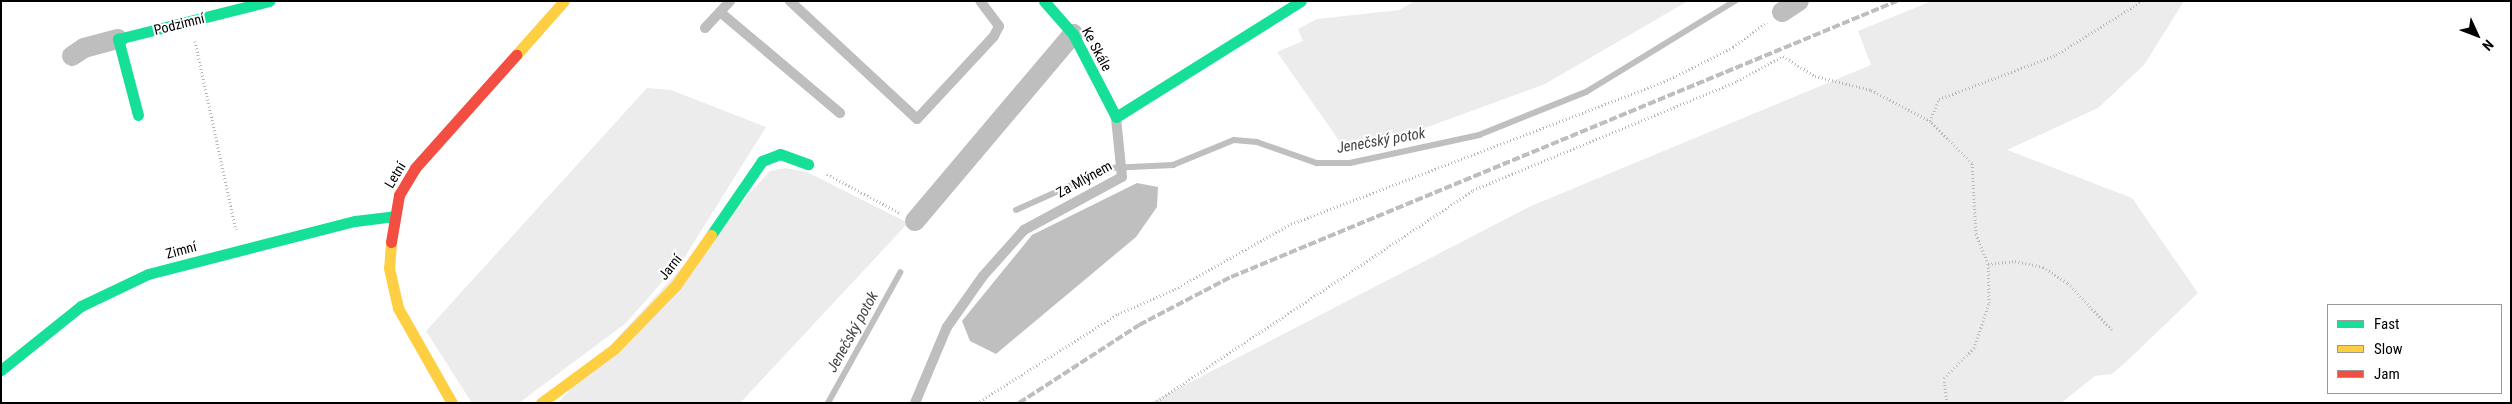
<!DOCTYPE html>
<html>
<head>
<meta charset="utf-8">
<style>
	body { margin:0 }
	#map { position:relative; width:2512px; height:404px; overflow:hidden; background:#fff; font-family:"Roboto Condensed",sans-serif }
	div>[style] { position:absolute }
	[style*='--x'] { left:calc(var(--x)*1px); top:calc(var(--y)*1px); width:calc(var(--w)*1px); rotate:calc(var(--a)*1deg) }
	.green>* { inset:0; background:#ececec }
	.water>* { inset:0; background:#bfbfbf }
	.stream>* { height:5.5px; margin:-2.75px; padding:0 2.75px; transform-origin:2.75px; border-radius:2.75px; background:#bfbfbf }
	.path>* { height:3px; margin-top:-1.5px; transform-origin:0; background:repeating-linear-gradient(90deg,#b9b9b9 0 1px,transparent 0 3.5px) }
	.lane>* { height:10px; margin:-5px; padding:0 5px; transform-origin:5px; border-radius:5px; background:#bebebe }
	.street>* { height:20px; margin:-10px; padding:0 10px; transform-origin:10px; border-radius:10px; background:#bebebe }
	.fast>* { height:11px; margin:-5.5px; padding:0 5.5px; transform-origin:5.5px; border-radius:5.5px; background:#16e098 }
	.slow>* { height:11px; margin:-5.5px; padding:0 5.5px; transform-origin:5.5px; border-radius:5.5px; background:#ffcf43 }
	.jam>* { height:11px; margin:-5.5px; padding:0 5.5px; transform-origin:5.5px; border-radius:5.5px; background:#f24e42 }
	.rail>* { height:4px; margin-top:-2px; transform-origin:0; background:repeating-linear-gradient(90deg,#bebebe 0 8px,transparent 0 10.5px) }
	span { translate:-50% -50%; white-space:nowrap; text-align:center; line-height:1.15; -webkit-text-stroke:4px #fff; paint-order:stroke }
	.street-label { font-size:14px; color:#000 }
	.water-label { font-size:15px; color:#444; font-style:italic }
	.frame { position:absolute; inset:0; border:2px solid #000; pointer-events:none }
	.legend { position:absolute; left:2327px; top:304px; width:175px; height:90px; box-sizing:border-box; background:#fff; border:1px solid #999; margin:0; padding:6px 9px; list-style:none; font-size:15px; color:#000 }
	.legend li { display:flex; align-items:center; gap:10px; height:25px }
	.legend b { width:25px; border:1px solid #999 }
	.north { position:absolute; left:2452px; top:10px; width:50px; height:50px; -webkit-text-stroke:4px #fff; paint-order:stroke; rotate:133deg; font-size:14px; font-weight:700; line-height:20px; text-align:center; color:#000 }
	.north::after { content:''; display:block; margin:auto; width:18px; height:22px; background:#000; clip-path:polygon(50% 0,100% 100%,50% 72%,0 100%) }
</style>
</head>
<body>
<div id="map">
	<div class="green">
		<i style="clip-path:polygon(1415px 1px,1688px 1px,1545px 84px,1414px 132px,1340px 142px,1277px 52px,1303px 41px,1298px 29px,1317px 19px,1399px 10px)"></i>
		<i style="clip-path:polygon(1932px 1px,2184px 1px,2144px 65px,2098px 108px,2007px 150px,2132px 198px,2198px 293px,2127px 361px,2112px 374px,2095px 376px,2061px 403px,1150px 403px,1531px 206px,1871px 65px,1858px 31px)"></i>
		<i style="clip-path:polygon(647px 88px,671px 90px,766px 127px,686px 255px,626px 323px,519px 403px,472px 403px,426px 331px)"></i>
		<i style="clip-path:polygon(785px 168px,807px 172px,908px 223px,740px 403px,558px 403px,770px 171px)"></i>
	</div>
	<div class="water">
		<i style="clip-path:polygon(1137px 183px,1158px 187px,1157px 207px,1136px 237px,996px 354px,970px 341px,962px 321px,1032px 235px)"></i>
	</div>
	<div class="stream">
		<i style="--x:1016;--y:210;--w:103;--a:-24.1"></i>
		<i style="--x:1110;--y:168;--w:63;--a:-2.7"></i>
		<i style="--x:1173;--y:165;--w:66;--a:-22.3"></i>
		<i style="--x:1234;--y:140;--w:23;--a:5"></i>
		<i style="--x:1257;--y:142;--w:64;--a:19.3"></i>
		<i style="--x:1317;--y:163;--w:33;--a:0"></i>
		<i style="--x:1350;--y:163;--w:132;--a:-12.2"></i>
		<i style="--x:1479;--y:135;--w:115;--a:-21.9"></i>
		<i style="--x:1586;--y:92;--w:175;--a:-31.4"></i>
		<i style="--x:828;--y:403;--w:149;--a:-61"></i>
	</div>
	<div class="path">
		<i style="--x:195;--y:41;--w:193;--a:77.8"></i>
		<i style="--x:827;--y:174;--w:83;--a:28.1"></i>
		<i style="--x:1988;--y:264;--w:27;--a:-6"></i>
		<i style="--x:2015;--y:261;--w:29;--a:12"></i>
		<i style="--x:2043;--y:267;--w:30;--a:33"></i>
		<i style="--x:2068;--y:283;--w:64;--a:46.9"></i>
		<i style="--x:977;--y:403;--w:167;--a:-32.3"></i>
		<i style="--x:1118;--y:314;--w:62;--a:-23.7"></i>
		<i style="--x:1175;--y:289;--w:133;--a:-29.3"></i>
		<i style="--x:1291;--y:224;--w:406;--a:-20.9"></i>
		<i style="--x:1670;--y:79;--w:71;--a:-26.9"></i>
		<i style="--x:1733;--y:47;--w:42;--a:-36.3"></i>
		<i style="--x:1154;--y:403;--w:384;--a:-33.7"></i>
		<i style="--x:1473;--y:190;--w:286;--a:-22.4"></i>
		<i style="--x:1737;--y:81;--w:52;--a:-28.5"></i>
		<i style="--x:1783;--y:56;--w:38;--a:32"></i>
		<i style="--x:1815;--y:76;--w:58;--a:14"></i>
		<i style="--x:1871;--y:90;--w:67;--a:27.7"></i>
		<i style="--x:1947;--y:403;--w:25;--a:-97"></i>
		<i style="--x:1944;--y:378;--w:42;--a:-45"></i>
		<i style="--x:1974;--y:348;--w:47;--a:-71.6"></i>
		<i style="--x:1989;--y:303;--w:39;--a:-91"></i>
		<i style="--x:1988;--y:264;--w:32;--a:-112"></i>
		<i style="--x:1976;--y:234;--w:71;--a:-93.2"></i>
		<i style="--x:1972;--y:163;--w:59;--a:-135"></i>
		<i style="--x:1930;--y:121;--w:24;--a:-68"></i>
		<i style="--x:1939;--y:99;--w:125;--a:-20.6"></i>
		<i style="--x:2056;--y:55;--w:102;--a:-32.1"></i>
	</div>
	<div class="lane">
		<i style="--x:790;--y:1;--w:173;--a:42.9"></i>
		<i style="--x:917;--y:119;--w:113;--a:-47.1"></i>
		<i style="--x:994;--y:36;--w:11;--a:-63"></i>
		<i style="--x:999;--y:26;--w:31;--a:-127"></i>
		<i style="--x:720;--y:12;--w:157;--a:40.1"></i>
		<i style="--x:705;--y:28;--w:37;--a:-47"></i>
		<i style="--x:915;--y:403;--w:82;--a:-67.2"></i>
		<i style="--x:947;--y:327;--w:62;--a:-54.8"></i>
		<i style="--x:983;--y:276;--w:62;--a:-48.3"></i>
		<i style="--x:1024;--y:230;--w:111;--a:-28.4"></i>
		<i style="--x:1122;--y:177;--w:59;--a:-95.8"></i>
	</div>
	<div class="street">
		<i style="--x:1782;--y:12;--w:20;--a:-33"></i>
		<i style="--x:72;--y:56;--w:14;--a:-34"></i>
		<i style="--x:84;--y:48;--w:35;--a:-15"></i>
		<i style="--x:915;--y:221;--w:245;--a:-49.8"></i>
	</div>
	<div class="fast">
		<i style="--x:1044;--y:1;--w:44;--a:48.7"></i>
		<i style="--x:1073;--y:34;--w:93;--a:62.6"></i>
		<i style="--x:1116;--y:117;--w:218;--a:-32.1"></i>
		<i style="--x:138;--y:115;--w:79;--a:-104.7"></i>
		<i style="--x:118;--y:39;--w:156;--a:-14.1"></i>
		<i style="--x:711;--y:235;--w:90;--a:-55.4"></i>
		<i style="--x:762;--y:161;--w:19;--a:-21"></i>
		<i style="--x:780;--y:154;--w:30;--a:20"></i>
		<i style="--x:1;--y:370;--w:102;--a:-38.7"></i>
		<i style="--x:81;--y:306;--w:74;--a:-25.5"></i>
		<i style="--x:148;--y:274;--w:214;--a:-14.4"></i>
		<i style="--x:355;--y:221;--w:38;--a:-7"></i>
	</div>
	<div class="slow">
		<i style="--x:516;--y:55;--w:72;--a:-48.4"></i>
		<i style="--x:391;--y:242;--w:26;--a:94"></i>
		<i style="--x:389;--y:268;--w:41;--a:77.3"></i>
		<i style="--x:398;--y:308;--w:109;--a:60.4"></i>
		<i style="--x:541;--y:403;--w:91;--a:-36.5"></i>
		<i style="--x:614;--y:349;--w:89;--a:-45.9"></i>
		<i style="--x:676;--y:285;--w:61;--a:-55"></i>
	</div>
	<div class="jam">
		<i style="--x:391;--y:242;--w:48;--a:-80.3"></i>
		<i style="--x:399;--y:195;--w:31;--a:-59"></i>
		<i style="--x:415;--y:168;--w:152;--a:-48.2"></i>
	</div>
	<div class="rail">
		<i style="--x:1019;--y:403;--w:143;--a:-33"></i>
		<i style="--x:1139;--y:325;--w:104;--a:-27.6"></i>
		<i style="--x:1231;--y:277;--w:721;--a:-22.51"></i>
	</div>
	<div class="street-label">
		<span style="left:179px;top:24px;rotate:-14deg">Podzimní</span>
		<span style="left:1097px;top:49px;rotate:62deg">Ke Skále</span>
		<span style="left:395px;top:175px;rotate:-59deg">Letní</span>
		<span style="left:1084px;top:179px;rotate:-29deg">Za Mlýnem</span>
		<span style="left:181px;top:250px;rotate:-15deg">Zimní</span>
		<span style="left:670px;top:267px;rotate:-52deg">Jarní</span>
	</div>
	<div class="water-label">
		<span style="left:1381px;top:141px;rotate:-10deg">Jenečský potok</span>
		<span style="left:853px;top:332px;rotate:-61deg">Jenečský potok</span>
	</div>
	<div class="frame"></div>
	<ul class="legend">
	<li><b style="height:6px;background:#16e098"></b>Fast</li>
	<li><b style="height:6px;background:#ffcf43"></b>Slow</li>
	<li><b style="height:6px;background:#f24e42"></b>Jam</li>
	</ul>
	<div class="north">N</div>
</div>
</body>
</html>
